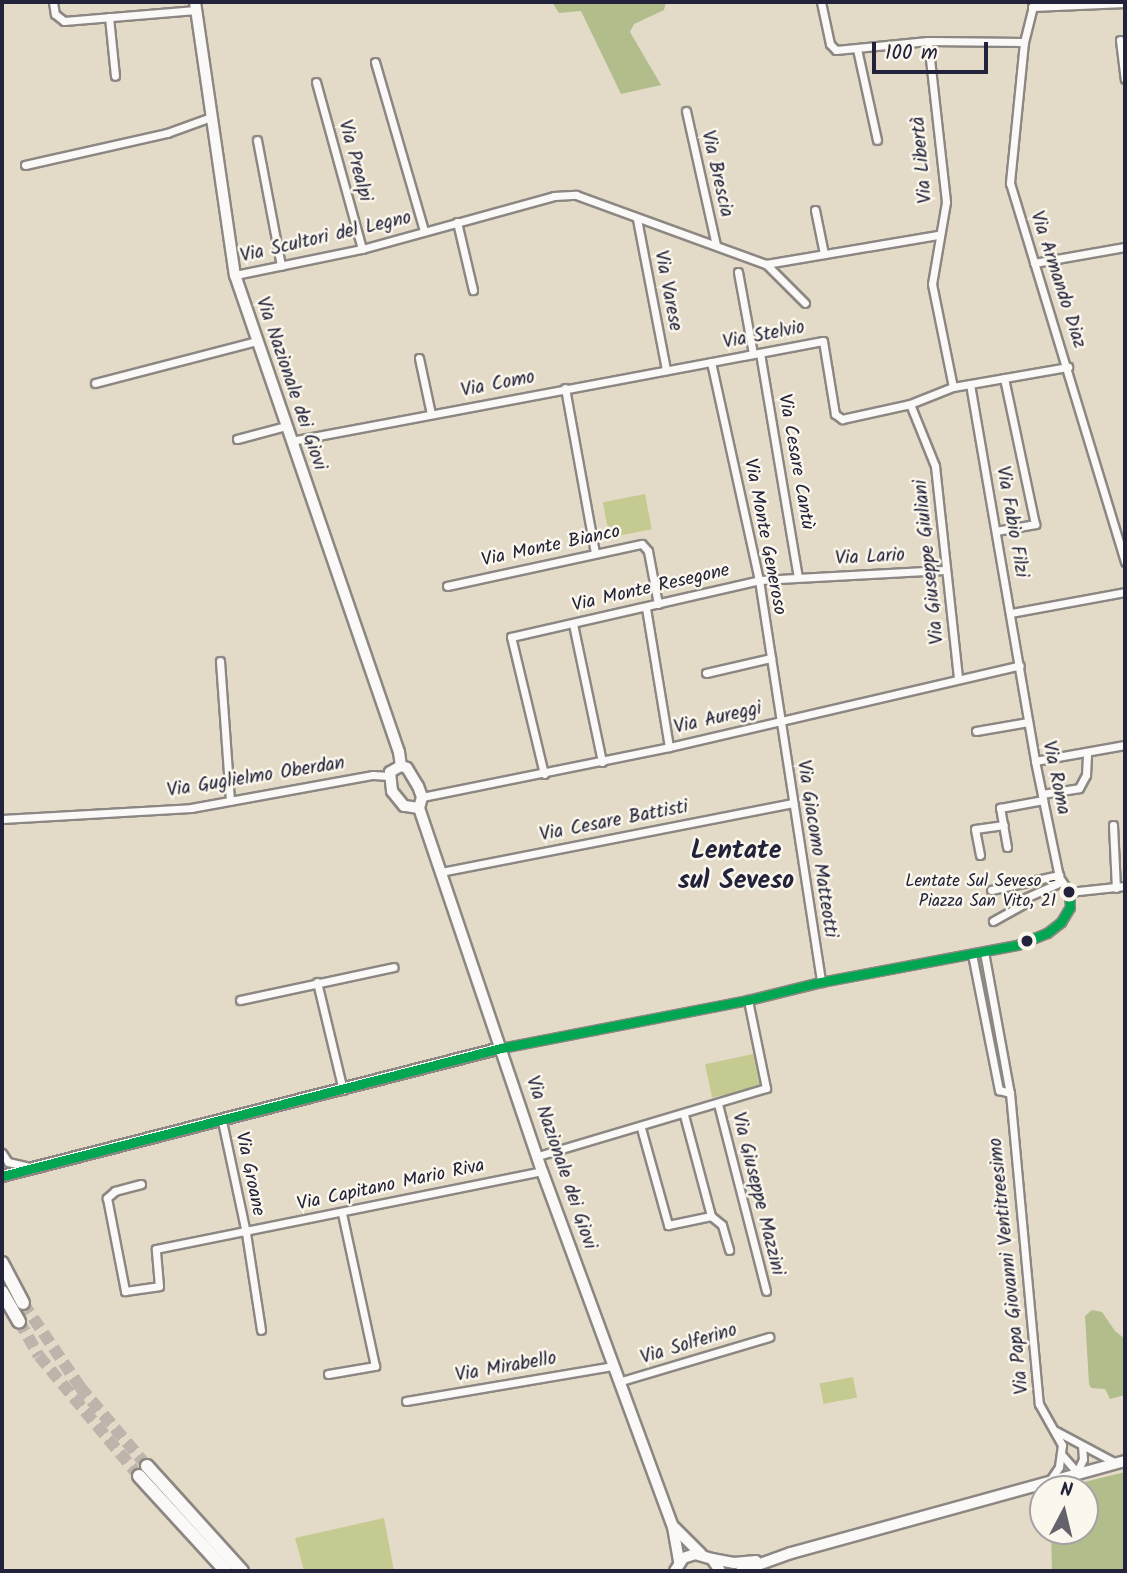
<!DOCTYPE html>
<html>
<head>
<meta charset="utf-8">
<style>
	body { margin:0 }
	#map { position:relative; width:1127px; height:1573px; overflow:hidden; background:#e4dac8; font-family:Kalam,sans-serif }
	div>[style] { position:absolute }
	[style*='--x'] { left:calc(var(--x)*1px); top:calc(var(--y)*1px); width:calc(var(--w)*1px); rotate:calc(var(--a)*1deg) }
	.green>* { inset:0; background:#c5cb90; transform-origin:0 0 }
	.forest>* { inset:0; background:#b1bd8b }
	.highway-tunnel>* { height:12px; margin-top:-6px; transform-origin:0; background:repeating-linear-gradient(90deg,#bdb5ac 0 12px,transparent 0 18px) }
	.roads { filter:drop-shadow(2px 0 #8c8782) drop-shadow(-2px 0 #8c8782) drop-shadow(0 2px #8c8782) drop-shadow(0 -2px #8c8782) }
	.street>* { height:7px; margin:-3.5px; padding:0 3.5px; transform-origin:3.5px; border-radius:3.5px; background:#fbf9f7 }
	.secondary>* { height:10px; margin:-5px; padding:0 5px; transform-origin:5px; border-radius:5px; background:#fbf9f7 }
	.highway>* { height:12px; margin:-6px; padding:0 6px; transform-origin:6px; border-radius:6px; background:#fbf9f7 }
	.bus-1>* { height:9px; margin:-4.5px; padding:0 4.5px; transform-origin:4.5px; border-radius:4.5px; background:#00a651 }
	.dots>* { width:19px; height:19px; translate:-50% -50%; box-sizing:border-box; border:4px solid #fbf7ec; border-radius:50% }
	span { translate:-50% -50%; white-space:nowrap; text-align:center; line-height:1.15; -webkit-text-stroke:5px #fbf7ec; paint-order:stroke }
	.bus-label { font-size:17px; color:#22223b }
	.right { translate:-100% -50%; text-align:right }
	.street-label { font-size:19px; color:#22223b }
	.district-label { font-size:26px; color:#22223b; font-weight:700 }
	.frame { position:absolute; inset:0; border:4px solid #22223b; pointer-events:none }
	.north { position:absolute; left:1029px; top:1475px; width:70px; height:70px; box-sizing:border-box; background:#fbf7ec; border:2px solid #a4a2a5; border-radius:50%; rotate:7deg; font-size:19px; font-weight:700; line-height:28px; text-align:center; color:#22223b }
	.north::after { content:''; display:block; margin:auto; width:24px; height:32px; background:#66626c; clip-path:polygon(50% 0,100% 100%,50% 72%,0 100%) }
	.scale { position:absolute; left:872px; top:42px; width:116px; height:32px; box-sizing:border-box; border:4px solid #22223b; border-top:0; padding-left:9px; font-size:21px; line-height:24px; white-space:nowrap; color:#22223b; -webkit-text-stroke:5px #fbf7ec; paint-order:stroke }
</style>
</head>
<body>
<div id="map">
	<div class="green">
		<i style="left:645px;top:494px;width:36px;height:43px;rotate:79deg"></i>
		<i style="left:981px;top:956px;width:134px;height:4px;rotate:79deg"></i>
		<i style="left:753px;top:1054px;width:34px;height:49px;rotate:78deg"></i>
		<i style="left:853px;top:1377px;width:21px;height:34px;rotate:79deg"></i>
		<i style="clip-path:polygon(384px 1518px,394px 1571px,304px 1571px,295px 1538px)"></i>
	</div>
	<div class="forest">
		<i style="clip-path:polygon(552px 2px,666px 2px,664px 10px,634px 24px,630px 32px,661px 85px,621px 94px,581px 11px,559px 13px)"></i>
		<i style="clip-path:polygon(1092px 1310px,1102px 1312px,1115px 1331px,1125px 1339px,1125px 1395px,1110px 1399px,1105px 1389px,1091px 1388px,1089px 1384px,1085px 1316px)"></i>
		<i style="clip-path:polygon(1125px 1472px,1125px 1571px,1052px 1571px,1051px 1531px,1085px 1531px,1085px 1489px,1056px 1489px)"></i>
	</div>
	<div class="highway-tunnel">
		<i style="--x:23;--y:1303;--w:102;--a:55.8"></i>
		<i style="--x:80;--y:1387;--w:104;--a:49.7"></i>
		<i style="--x:19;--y:1321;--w:40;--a:60.3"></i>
		<i style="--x:39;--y:1356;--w:156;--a:50.2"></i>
	</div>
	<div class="roads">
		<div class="street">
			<i style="--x:53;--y:2;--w:12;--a:81"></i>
			<i style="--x:55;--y:14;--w:11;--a:38"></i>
			<i style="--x:64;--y:21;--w:132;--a:-4.8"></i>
			<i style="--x:821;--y:2;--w:43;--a:77.9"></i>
			<i style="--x:830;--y:44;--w:8;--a:45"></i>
			<i style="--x:836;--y:50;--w:92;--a:-5.6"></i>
			<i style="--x:928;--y:41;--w:96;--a:0.6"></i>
			<i style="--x:1034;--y:2;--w:41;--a:104"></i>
			<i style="--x:1024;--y:42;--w:142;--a:95.7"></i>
			<i style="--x:1010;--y:183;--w:396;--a:73.1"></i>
			<i style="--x:1032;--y:7;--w:93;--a:-2.5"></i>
			<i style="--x:109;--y:17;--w:59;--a:84.2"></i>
			<i style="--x:1120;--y:40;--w:39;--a:83"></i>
			<i style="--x:928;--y:41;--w:162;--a:83.6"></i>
			<i style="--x:946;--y:202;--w:83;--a:99.7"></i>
			<i style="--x:932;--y:284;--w:105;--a:78.5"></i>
			<i style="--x:857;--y:49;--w:93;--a:77.6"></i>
			<i style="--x:375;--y:62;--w:176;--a:73.8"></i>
			<i style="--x:316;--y:82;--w:173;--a:74.6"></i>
			<i style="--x:686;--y:111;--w:137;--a:77.4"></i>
			<i style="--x:257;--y:140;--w:128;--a:79.2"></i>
			<i style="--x:25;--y:165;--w:146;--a:-12.7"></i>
			<i style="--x:167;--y:133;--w:47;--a:-20"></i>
			<i style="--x:815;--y:210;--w:45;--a:78.4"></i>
			<i style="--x:637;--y:219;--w:154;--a:79.1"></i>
			<i style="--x:457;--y:222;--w:70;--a:76.8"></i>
			<i style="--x:1034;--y:263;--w:92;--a:-10"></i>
			<i style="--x:766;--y:264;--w:55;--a:45"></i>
			<i style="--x:738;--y:272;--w:83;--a:79.6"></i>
			<i style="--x:235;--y:275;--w:130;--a:-11.6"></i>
			<i style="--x:362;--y:249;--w:199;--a:-15.4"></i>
			<i style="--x:554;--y:196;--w:22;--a:-3"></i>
			<i style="--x:576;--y:195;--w:202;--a:20"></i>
			<i style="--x:766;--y:264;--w:174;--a:-9.6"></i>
			<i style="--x:760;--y:353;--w:227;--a:80.4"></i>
			<i style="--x:419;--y:358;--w:57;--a:77.9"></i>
			<i style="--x:711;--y:362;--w:223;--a:77.6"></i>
			<i style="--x:759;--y:580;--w:407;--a:81.2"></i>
			<i style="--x:95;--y:383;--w:166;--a:-14.6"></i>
			<i style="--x:970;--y:384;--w:383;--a:80.2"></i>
			<i style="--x:1035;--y:761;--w:118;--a:78.3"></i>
			<i style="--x:1059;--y:877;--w:18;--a:56"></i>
			<i style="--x:565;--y:388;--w:168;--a:79.7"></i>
			<i style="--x:910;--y:404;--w:67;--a:68"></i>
			<i style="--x:935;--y:466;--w:214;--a:83.8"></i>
			<i style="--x:237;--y:439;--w:51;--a:-14.9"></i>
			<i style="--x:291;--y:441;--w:541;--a:-10.65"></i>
			<i style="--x:823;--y:341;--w:74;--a:80.7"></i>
			<i style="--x:835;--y:414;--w:9;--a:36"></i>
			<i style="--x:842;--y:419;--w:70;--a:-12.4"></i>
			<i style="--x:910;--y:404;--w:46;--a:-21.6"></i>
			<i style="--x:953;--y:387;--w:117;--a:-9.9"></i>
			<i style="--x:996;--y:531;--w:40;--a:-10"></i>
			<i style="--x:1035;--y:524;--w:149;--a:-102"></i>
			<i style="--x:447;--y:586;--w:199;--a:-12.2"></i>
			<i style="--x:642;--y:544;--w:9;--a:49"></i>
			<i style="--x:648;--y:551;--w:54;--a:79.3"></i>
			<i style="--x:646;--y:608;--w:141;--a:80.6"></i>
			<i style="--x:1011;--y:613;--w:116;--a:-10.4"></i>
			<i style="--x:573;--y:624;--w:141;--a:78.1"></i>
			<i style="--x:220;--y:661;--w:140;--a:85.9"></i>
			<i style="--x:706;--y:673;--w:67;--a:-13"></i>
			<i style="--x:976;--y:731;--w:53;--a:-9.8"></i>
			<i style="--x:1035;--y:761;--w:91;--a:-10.1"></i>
			<i style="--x:544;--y:774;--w:141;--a:-103.5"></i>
			<i style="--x:511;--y:637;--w:254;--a:-12.9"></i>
			<i style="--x:759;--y:580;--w:186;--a:-3.1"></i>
			<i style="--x:1042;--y:794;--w:37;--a:-9"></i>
			<i style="--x:1079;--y:788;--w:15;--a:-62"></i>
			<i style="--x:1086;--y:775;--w:22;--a:-87"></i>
			<i style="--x:422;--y:797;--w:252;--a:-11.4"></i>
			<i style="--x:669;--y:747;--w:360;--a:-13.1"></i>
			<i style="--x:2;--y:819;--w:189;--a:-3.3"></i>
			<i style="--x:191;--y:808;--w:185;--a:-10.3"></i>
			<i style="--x:373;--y:775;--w:16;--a:4"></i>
			<i style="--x:1113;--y:825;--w:63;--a:87.3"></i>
			<i style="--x:1007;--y:847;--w:40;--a:-100"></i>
			<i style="--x:1000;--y:808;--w:44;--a:-10.5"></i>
			<i style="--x:980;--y:855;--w:26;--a:-101"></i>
			<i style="--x:975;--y:829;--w:29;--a:-8"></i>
			<i style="--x:441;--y:872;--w:359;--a:-11.1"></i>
			<i style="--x:991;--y:890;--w:70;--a:-12.4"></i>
			<i style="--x:1069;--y:892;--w:56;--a:-6.1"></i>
			<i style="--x:993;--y:921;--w:37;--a:-29"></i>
			<i style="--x:1025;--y:903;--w:4;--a:-117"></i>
			<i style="--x:1023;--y:899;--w:42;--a:-24.1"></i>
			<i style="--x:984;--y:952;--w:143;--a:79.6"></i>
			<i style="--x:1010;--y:1093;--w:312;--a:84.7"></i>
			<i style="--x:1039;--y:1404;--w:47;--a:60.7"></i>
			<i style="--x:1062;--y:1445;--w:22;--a:98"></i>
			<i style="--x:1059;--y:1467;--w:14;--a:124"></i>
			<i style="--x:972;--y:954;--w:139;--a:78.8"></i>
			<i style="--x:999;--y:1090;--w:11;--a:15"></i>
			<i style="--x:317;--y:982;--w:111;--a:76.5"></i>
			<i style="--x:240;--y:1000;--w:157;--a:-12.1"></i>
			<i style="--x:501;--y:1048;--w:252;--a:-11"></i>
			<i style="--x:748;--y:1000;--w:75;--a:-13.9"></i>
			<i style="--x:821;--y:982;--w:199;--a:-10.7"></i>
			<i style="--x:1017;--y:945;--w:32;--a:-22"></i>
			<i style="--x:1047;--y:933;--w:18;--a:-38"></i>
			<i style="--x:1061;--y:922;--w:17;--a:-59"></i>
			<i style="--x:1070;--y:907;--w:15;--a:-94"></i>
			<i style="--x:718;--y:1104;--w:193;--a:75.6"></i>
			<i style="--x:684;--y:1115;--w:105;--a:75"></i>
			<i style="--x:711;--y:1216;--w:14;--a:39"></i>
			<i style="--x:722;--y:1225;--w:26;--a:74"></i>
			<i style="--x:222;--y:1121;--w:115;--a:77.9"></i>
			<i style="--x:246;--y:1233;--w:98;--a:81.2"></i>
			<i style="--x:641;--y:1128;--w:101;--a:74.4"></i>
			<i style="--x:668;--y:1225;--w:44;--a:-11.8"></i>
			<i style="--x:2;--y:1153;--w:11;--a:56"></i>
			<i style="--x:8;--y:1162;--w:22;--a:13"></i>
			<i style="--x:538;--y:1156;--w:238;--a:-16.6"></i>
			<i style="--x:766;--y:1088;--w:90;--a:-101.6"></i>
			<i style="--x:141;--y:1184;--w:27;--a:165"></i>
			<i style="--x:115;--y:1191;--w:11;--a:139"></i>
			<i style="--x:107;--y:1198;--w:95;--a:79"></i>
			<i style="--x:125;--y:1291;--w:34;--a:-8"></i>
			<i style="--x:159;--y:1286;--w:37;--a:-95"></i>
			<i style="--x:156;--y:1249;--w:394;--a:-11.4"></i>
			<i style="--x:328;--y:1374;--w:48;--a:-9.7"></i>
			<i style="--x:375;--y:1366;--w:157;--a:-102.2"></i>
			<i style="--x:618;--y:1382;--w:158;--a:-16.6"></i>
			<i style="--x:406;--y:1401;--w:209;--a:-9.6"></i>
			<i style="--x:1056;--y:1431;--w:68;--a:28.1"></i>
			<i style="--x:1062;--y:1455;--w:23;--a:49"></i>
			<i style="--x:1077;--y:1472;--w:14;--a:-65"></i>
			<i style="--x:1083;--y:1459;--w:13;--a:-94"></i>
		</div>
		<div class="secondary">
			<i style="--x:195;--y:2;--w:276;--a:81.7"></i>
			<i style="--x:235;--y:275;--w:504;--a:71.03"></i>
			<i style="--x:399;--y:752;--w:14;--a:82"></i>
			<i style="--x:401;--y:766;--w:6;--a:18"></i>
			<i style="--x:407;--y:768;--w:21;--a:59"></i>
			<i style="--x:418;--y:786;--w:12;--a:70"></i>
			<i style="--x:422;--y:797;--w:11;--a:105"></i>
			<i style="--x:419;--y:808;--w:15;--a:-172"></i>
			<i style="--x:404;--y:806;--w:19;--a:-129"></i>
			<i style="--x:392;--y:791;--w:19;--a:-96"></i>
			<i style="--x:390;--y:772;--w:13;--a:-29"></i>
			<i style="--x:419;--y:808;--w:383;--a:71.3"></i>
			<i style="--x:542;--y:1171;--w:379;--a:69.8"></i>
			<i style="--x:673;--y:1527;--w:36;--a:80"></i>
			<i style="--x:2;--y:1176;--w:515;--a:-14.39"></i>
			<i style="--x:674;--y:1527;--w:38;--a:45"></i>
			<i style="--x:712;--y:1559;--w:22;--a:10"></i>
			<i style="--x:734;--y:1563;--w:22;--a:-5"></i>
			<i style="--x:675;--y:1571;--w:15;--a:-58"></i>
			<i style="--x:683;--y:1558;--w:13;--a:-18"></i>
			<i style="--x:695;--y:1554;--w:18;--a:16"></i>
			<i style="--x:712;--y:1559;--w:14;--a:56"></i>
			<i style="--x:741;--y:1571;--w:53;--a:-19.8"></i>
			<i style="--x:791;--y:1553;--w:346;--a:-15.4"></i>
		</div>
		<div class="highway">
			<i style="--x:2;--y:1263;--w:45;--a:62.3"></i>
			<i style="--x:2;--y:1292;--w:34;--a:60"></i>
			<i style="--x:147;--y:1466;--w:142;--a:47.9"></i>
			<i style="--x:139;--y:1476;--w:129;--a:47.5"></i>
		</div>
	</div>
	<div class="bus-1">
		<i style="--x:2;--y:1176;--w:515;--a:-14.39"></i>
		<i style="--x:501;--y:1048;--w:252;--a:-11"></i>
		<i style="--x:748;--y:1000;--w:75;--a:-13.9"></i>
		<i style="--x:821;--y:982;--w:199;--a:-10.7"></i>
		<i style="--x:1017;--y:945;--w:32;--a:-22"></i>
		<i style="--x:1047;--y:933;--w:18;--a:-38"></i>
		<i style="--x:1061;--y:922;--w:17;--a:-59"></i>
		<i style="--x:1070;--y:907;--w:15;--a:-94"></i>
	</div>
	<div class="dots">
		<i style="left:1069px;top:892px;background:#22223b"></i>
		<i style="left:1027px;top:941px;background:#22223b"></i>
	</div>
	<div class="bus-label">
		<span class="right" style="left:1056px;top:892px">Lentate Sul Seveso -<br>Piazza San Vito, 21</span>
	</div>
	<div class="street-label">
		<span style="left:923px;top:160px;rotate:-95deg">Via Libertà</span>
		<span style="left:354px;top:161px;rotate:75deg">Via Prealpi</span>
		<span style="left:716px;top:174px;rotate:77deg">Via Brescia</span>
		<span style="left:326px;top:238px;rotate:-13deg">Via Scultori del Legno</span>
		<span style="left:1057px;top:280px;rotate:72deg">Via Armando Diaz</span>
		<span style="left:667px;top:291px;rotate:79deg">Via Varese</span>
		<span style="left:764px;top:336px;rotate:-11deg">Via Stelvio</span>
		<span style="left:290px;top:384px;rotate:71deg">Via Nazionale dei Giovi</span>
		<span style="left:498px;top:385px;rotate:-11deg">Via Como</span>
		<span style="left:795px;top:462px;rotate:80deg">Via Cesare Cantù</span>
		<span style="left:1011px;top:522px;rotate:80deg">Via Fabio Filzi</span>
		<span style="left:764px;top:537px;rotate:79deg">Via Monte Generoso</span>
		<span style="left:551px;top:547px;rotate:-12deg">Via Monte Bianco</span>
		<span style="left:870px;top:558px;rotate:-3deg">Via Lario</span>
		<span style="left:930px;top:562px;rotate:-96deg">Via Giuseppe Giuliani</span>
		<span style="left:651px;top:589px;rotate:-13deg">Via Monte Resegone</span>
		<span style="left:718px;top:719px;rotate:-13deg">Via Aureggi</span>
		<span style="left:256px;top:778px;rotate:-9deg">Via Guglielmo Oberdan</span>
		<span style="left:1055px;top:778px;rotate:78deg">Via Roma</span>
		<span style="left:614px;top:822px;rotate:-11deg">Via Cesare Battisti</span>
		<span style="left:816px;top:849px;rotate:81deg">Via Giacomo Matteotti</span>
		<span style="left:560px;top:1163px;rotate:71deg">Via Nazionale dei Giovi</span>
		<span style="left:249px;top:1174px;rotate:78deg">Via Groane</span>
		<span style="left:391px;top:1186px;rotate:-12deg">Via Capitano Mario Riva</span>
		<span style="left:757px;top:1194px;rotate:76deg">Via Giuseppe Mazzini</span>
		<span style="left:1010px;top:1266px;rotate:-96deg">Via Papa Giovanni Ventitreesimo</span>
		<span style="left:689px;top:1345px;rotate:-17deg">Via Solferino</span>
		<span style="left:506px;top:1368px;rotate:-10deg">Via Mirabello</span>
	</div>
	<div class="district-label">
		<span style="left:736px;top:867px">Lentate<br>sul Seveso</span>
	</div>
	<div class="frame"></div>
	<div class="north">N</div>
	<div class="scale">100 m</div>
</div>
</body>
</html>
